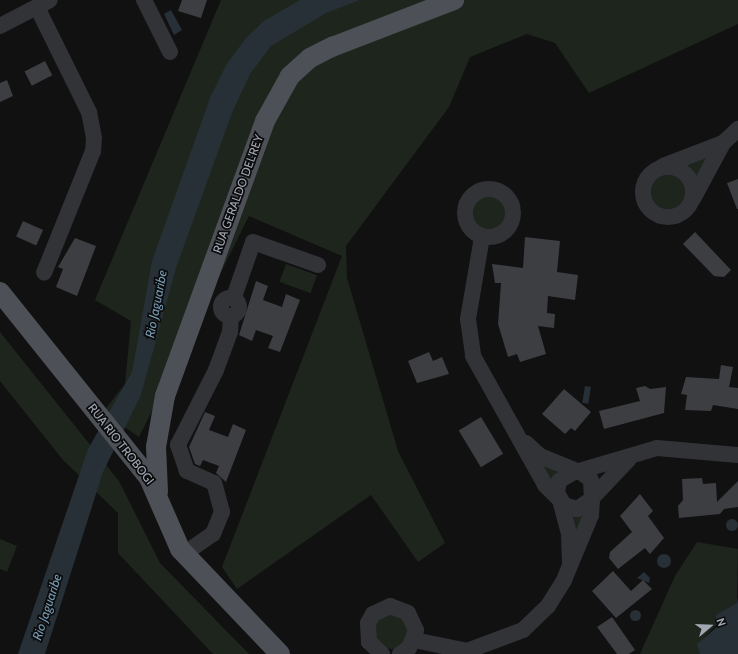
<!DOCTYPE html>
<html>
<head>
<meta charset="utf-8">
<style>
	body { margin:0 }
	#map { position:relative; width:738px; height:654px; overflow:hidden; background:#111112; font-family:Cabin,sans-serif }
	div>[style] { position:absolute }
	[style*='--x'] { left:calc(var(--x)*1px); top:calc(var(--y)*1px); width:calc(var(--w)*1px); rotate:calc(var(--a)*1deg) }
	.green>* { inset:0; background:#1d251d; transform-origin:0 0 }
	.round { border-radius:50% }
	.water>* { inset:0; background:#273036; transform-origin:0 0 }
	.building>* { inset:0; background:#3d3e42; transform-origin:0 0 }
	.minor>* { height:16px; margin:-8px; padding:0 8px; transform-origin:8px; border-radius:8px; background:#323337 }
	.minor>.ring { margin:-8px; padding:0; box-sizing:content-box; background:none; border:16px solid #323337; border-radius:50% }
	.major>* { height:20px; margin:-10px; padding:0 10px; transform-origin:10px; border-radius:10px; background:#4d5056 }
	span { translate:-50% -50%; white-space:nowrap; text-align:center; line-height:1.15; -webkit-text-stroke:3.5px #0c0c0d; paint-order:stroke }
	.street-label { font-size:12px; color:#a1a8b4 }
	.water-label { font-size:13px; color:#769ab1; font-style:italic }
	.north { position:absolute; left:690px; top:606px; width:40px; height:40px; -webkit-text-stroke:3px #0c0c0d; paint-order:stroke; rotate:71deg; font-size:11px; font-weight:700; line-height:16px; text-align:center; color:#a1a8b4 }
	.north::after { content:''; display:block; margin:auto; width:14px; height:18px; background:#a1a8b4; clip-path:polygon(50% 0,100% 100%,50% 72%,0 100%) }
</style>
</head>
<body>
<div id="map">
	<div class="green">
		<i style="clip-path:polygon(221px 0,738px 0,738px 24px,589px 93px,555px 43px,527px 34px,470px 57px,449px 107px,346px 246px,347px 278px,398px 451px,445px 543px,418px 562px,371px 495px,237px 589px,222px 567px,342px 256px,249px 216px,139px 437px,103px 412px,125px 384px,131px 321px,95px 300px)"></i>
		<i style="clip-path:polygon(710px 154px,697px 179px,685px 164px)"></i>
		<i class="round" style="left:651px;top:175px;width:34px;height:34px"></i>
		<i class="round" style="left:471px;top:194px;width:38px;height:38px"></i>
		<i style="left:286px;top:264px;width:33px;height:19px;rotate:20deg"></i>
		<i style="clip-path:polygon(0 332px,119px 481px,160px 563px,249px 654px,213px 654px,118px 553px,118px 513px,63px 460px,0 381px)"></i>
		<i style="clip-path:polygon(536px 460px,561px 472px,553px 487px)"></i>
		<i style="clip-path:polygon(585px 514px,574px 540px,572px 516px)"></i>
		<i style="clip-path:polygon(0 539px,17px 546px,7px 572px,0 569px)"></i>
		<i style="clip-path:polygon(697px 542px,738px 549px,737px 603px,699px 643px,700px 654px,640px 654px,675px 576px)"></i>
		<i class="round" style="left:374px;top:613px;width:36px;height:36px"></i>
	</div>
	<div class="water">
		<i style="clip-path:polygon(300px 0,360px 0,326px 13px,271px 46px,250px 74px,232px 113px,176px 268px,141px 395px,103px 472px,45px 654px,18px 654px,88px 449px,132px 372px,152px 261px,210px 98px,226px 65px,246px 38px,264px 21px)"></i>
		<i style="clip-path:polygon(171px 10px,182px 30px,174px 35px,164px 14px)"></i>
		<i style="left:585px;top:386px;width:6px;height:17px;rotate:9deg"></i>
		<i class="round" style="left:726px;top:519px;width:12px;height:12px"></i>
		<i class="round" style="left:657px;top:554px;width:14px;height:14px"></i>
		<i style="clip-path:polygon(644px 572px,650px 578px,649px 583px,637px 578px)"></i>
		<i style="clip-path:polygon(738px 598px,738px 654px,700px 654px,697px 644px,717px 627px,716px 615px,737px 603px)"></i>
		<i class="round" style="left:629.5px;top:609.5px;width:11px;height:11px"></i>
	</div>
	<div class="building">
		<i style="clip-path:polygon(182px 0,207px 0,201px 18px,178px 11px)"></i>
		<i style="left:45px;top:61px;width:16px;height:23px;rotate:63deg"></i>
		<i style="clip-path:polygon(7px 80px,13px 96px,0 102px,0 83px)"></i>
		<i style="clip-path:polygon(738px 179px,738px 209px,737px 209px,727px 183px)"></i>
		<i style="left:23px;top:221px;width:22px;height:17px;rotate:24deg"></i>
		<i style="clip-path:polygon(695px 232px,731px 270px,724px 277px,714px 276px,683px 244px)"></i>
		<i style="clip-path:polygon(525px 237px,560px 241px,557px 272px,578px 275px,575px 300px,548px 296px,547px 313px,555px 314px,554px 328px,538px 326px,546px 354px,520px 362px,517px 354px,508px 357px,498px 324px,501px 283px,495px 283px,492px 264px,523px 268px)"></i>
		<i style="clip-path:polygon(75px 238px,96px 246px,77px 296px,56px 287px,63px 269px,58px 267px)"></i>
		<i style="clip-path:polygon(256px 281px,268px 286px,263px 300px,282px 307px,286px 294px,300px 300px,280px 352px,268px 348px,273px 336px,256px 330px,252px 341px,239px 335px)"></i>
		<i style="clip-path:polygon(429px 352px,433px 361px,442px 357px,449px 374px,417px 383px,408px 361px)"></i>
		<i style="clip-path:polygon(721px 365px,733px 367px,729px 387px,738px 388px,738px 409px,713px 405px,711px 411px,685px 410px,687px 395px,681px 394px,686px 377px,719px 379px)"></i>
		<i style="clip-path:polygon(645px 386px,650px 389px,666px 387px,664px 413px,604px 429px,599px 411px,640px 401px,636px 388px)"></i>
		<i style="clip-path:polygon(564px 389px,591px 412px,575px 431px,571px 428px,565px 434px,542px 414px)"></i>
		<i style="clip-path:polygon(205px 412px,215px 416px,209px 430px,228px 437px,233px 424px,246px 430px,226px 482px,216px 473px,219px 466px,203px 460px,200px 466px,195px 464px,189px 447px)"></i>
		<i style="left:481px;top:417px;width:43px;height:26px;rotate:59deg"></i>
		<i style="clip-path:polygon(702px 478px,703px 484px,716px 483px,717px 502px,738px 481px,738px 507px,724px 509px,720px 514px,679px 518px,678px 506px,683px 500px,682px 479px)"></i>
		<i style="clip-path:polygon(640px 494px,653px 511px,648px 516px,664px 538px,650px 554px,645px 548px,618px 569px,609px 558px,610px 552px,632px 532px,620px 516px)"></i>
		<i style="clip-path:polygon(613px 571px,631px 591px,643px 580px,652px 589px,616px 618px,592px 591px)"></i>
		<i style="clip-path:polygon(612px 617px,635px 650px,629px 654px,617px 654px,597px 627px)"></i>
	</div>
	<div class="minor">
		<i style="--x:144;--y:0;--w:58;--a:63.4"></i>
		<i style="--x:37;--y:7;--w:117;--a:63.7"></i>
		<i style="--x:89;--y:112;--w:26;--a:79"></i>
		<i style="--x:94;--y:138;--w:13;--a:94"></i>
		<i style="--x:93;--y:151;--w:131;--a:111.9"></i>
		<i style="--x:0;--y:26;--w:56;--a:-27.5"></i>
		<i style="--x:663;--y:166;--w:64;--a:-21"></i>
		<i class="ring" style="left:643px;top:167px;width:34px;height:34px"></i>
		<i class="ring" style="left:465px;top:189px;width:32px;height:32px"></i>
		<i style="--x:693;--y:199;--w:64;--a:-61.8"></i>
		<i style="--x:723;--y:143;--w:21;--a:-43"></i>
		<i style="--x:482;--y:237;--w:83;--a:99.7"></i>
		<i style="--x:468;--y:319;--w:37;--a:82"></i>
		<i style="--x:473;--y:356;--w:148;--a:60.8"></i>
		<i style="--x:545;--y:485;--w:20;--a:45"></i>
		<i style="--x:234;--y:297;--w:58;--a:-70.9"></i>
		<i style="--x:253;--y:242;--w:69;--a:19.5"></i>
		<i class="ring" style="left:221px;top:298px;width:2px;height:2px"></i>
		<i style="--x:526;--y:443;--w:19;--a:43"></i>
		<i style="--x:540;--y:456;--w:45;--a:22"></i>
		<i style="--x:582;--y:473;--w:11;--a:38"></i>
		<i style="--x:591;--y:480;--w:19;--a:87"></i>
		<i style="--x:592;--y:499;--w:18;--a:146"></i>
		<i style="--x:577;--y:509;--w:14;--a:-163"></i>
		<i style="--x:564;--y:505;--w:14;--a:-120"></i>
		<i style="--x:557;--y:493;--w:12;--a:-81"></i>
		<i style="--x:559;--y:481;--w:17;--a:-31"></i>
		<i style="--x:576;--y:472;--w:84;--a:-16.5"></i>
		<i style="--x:657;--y:448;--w:81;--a:4.9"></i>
		<i style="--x:593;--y:497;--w:52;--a:-46.5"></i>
		<i style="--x:560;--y:500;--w:35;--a:75"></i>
		<i style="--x:569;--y:534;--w:27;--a:88"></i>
		<i style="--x:184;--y:554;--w:35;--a:-35"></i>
		<i style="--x:213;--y:534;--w:24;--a:-68"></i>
		<i style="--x:222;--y:512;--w:30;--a:-105"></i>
		<i style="--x:214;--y:483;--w:30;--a:-156"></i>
		<i style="--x:187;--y:471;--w:28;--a:-109"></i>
		<i style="--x:178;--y:445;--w:84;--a:-63.1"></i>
		<i style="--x:216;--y:370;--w:40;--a:-69.8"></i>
		<i style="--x:230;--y:332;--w:16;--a:-86"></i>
		<i style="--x:414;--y:640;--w:54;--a:11.7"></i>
		<i style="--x:467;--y:651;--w:60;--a:-20.6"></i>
		<i style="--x:523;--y:630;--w:35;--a:-44"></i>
		<i style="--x:548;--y:606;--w:31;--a:-58"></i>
		<i style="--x:564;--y:580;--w:70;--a:-67.4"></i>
		<i style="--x:591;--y:515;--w:16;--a:-86"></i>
		<i style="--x:382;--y:654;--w:18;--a:-137"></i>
		<i style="--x:369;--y:642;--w:19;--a:-93"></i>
		<i style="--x:368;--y:623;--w:10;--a:-61"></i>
		<i style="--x:373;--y:614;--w:19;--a:-25"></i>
		<i style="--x:390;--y:606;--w:19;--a:21"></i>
		<i style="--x:408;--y:613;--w:19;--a:65"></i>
		<i style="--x:416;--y:630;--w:19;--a:111"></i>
		<i style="--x:409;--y:648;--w:11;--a:146"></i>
	</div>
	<div class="major">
		<i style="--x:0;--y:292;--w:238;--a:51.3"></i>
		<i style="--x:149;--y:478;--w:77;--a:66.4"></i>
		<i style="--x:180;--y:549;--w:145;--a:46.4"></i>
		<i style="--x:158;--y:492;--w:45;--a:-92.5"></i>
		<i style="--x:156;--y:447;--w:52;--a:-80"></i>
		<i style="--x:165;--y:396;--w:293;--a:-70"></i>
		<i style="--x:265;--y:121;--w:51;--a:-60.9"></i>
		<i style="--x:290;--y:76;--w:27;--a:-42"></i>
		<i style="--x:310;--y:58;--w:25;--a:-27"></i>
		<i style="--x:332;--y:47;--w:131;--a:-21.1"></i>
	</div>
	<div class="street-label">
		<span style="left:238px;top:194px;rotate:-70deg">RUA GERALDO DEL'REY</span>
		<span style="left:121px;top:444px;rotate:52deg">RUA RIO TROBOGI</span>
	</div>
	<div class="water-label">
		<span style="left:156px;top:304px;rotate:-79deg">Rio Jaguaribe</span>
		<span style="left:47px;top:607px;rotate:-72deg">Rio Jaguaribe</span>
	</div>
	<div class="north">N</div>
</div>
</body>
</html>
